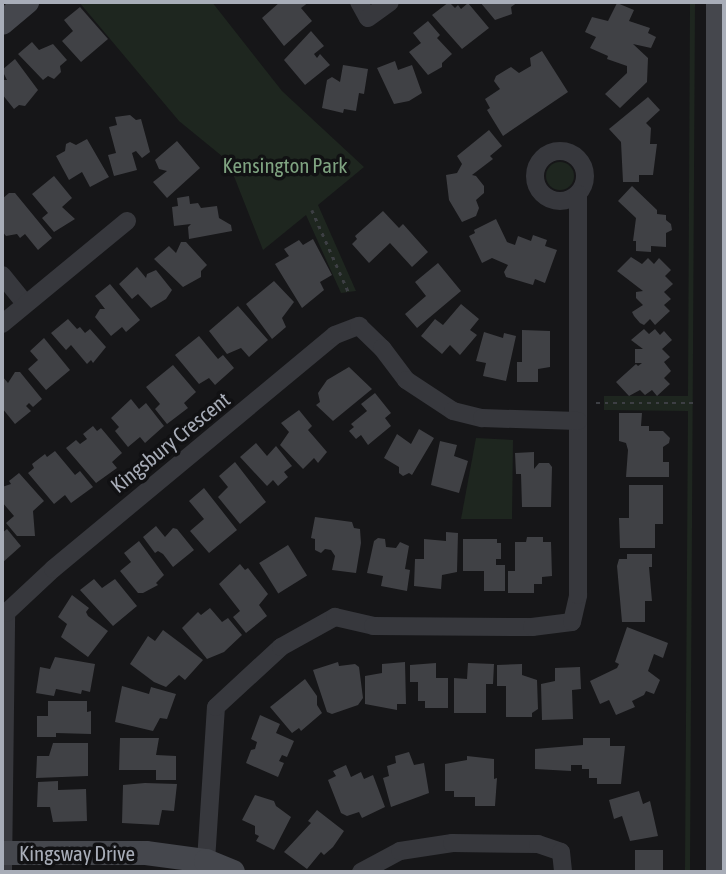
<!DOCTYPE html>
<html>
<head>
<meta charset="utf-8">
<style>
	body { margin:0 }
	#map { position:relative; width:726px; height:874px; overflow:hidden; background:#161618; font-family:"Asap Condensed",sans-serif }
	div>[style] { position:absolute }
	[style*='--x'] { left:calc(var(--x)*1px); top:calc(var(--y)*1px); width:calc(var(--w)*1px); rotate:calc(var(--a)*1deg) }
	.green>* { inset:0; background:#1e261f }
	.round { border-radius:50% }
	.building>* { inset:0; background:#404145; transform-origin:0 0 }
	.path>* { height:2.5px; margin-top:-1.25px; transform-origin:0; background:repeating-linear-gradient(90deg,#3d3f44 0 3.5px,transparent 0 8.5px) }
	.street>* { height:18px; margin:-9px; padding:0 9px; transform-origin:9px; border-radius:9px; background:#37383d }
	.street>.ring { margin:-9px; padding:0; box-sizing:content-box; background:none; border:18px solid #37383d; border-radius:50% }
	.secondary>* { height:24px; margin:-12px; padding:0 12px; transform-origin:12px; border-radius:12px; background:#45474d }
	span { translate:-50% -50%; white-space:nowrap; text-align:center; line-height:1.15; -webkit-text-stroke:7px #111113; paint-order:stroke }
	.park-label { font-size:21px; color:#7fa381 }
	.street-label { font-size:21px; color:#a8adb8 }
	.frame { position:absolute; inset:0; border:4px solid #a8adb8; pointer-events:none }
</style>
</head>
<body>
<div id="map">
	<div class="green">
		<i style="clip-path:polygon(79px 2px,212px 2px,282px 91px,364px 167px,318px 205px,356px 291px,341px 293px,306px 215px,263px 250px,228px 161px,179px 121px)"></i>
		<i style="clip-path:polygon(690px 2px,695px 2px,690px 872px,685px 872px,688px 411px,604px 410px,604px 396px,688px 396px)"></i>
		<i class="round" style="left:546px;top:162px;width:28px;height:28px"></i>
		<i style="clip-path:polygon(476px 438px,513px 440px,512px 519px,461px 519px)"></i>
	</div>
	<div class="building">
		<i style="clip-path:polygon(280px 2px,309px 2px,301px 8px,312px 21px,284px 46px,262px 18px)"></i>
		<i style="clip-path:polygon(449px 2px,455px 8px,458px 5px,461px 9px,468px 3px,489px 28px,462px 49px,432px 15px)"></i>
		<i style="clip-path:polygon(480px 2px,518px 2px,511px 7px,512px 14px,495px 20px)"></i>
		<i style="clip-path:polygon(617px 3px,634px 10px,629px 21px,650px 28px,648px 33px,656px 37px,651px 48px,633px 44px,648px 58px,647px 82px,620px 108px,605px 94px,627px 73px,627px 66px,607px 59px,608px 56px,590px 48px,596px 37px,585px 32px,592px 17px,608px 21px)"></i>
		<i style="clip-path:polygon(80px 7px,108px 39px,81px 62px,62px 41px,73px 31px,64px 20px)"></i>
		<i style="clip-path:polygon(428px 21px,440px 35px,437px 38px,452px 54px,442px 63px,442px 67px,428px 75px,409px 52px,421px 43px,413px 33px)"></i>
		<i style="clip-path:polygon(311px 31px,324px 46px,314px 54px,317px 58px,320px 54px,330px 65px,305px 85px,284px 60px)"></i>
		<i style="clip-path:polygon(32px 42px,39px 50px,53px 44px,67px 60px,60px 66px,61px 72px,54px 79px,48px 76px,43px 80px,18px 54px)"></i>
		<i style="clip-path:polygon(542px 51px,568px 92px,503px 136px,487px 110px,490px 108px,485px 99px,500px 89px,494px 81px,496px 76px,511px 67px,519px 73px,531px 66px,530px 58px)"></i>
		<i style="clip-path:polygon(15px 59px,38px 90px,25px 106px,19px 105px,14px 109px,2px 94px,2px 80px,7px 80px,2px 70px)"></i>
		<i style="clip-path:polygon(395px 61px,398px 70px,412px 65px,422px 93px,409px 101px,394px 104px,377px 68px)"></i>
		<i style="clip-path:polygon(343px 65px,368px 69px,364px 94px,359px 93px,356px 111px,344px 109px,343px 113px,322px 108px,327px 80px,332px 77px,340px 82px)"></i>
		<i style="clip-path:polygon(648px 97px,660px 110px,646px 123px,651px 128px,650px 144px,657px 144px,653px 175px,639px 175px,639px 182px,623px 182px,621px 142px,609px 129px)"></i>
		<i style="clip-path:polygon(130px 115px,136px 120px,141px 119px,150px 152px,142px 158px,136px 151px,132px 153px,137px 170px,114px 176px,108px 155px,116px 153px,109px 127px,117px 125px,115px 117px)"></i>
		<i style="clip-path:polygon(489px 130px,502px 146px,490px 156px,493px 159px,472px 175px,476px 176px,484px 186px,484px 193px,476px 200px,479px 208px,476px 216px,462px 222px,449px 200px,446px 175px,457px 173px,462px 164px,457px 156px)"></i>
		<i style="clip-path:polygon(87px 139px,109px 177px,90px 187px,82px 172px,69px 180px,56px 156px,65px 151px,66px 144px,70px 142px,76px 145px)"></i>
		<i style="clip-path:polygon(177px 141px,200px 168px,167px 198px,153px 182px,167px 171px,159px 169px,155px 160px)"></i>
		<i style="clip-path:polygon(54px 176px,72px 198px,62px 207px,75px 219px,54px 232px,42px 218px,48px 213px,32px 194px)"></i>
		<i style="clip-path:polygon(632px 186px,657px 210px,657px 214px,666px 215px,666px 220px,671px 224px,672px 230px,666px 233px,666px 247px,651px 246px,651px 252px,636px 251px,636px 241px,633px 241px,636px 218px,618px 201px)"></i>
		<i style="clip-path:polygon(9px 193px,15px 193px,52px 238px,38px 250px,25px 234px,20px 238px,17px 234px,6px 236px,2px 231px,2px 199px)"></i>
		<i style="clip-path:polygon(189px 196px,190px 204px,198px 203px,201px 208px,217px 206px,219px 218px,231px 225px,232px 231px,189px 239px,188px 227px,191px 224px,174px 226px,172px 207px,178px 206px,177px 198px)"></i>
		<i style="clip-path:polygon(383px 211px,399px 228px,403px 224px,428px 252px,412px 267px,390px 243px,369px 263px,352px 244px,357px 239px,355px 236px)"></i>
		<i style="clip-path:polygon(496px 219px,507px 242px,515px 245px,518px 236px,531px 241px,533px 235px,547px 240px,545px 246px,557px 250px,545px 283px,535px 279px,533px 285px,506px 277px,504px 272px,508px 265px,492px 258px,482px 263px,469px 236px,475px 233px,474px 230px)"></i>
		<i style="clip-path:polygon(313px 239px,332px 275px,320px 282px,324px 290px,302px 308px,275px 264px,289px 256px,284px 249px,299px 240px,303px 245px)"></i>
		<i style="clip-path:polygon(181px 242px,186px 242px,207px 265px,201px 271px,201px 277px,183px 287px,154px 259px,169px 246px,176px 253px)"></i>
		<i style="clip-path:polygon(631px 257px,642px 264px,648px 258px,654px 264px,659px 258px,671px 270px,665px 276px,673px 284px,664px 292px,671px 299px,664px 305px,670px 311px,655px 325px,650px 319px,644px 325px,640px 323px,634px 316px,632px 312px,643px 305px,636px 298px,636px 292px,643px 291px,617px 271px)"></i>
		<i style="clip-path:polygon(438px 263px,461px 291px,417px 328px,405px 314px,426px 296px,415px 282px)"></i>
		<i style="clip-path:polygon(137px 267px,146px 278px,147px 274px,156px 270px,172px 290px,166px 299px,151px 308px,138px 294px,132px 299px,119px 284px)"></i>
		<i style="clip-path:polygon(274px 281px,294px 302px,282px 318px,286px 327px,272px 339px,246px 304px)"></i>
		<i style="clip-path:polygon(110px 284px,140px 320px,126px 332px,122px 327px,111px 336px,95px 317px,100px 309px,105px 309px,95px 296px)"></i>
		<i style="clip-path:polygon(461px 304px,479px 319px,470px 330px,477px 335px,460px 355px,450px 345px,442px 354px,421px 336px,435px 319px,443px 325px)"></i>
		<i style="clip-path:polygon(238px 306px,268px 340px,249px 357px,241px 348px,227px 354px,209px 331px)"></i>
		<i style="clip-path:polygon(68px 319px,77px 329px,80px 327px,85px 333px,90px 329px,106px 347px,93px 363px,91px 360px,87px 364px,71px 345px,66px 350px,51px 333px)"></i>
		<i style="clip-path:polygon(644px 329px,649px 334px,655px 329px,660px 335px,664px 331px,672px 340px,662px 349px,670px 357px,664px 362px,671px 371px,664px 378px,670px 384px,657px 396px,652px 390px,645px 395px,640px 390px,629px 396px,616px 382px,636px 364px,638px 366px,642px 363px,635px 363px,635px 349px,643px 349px,631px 340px)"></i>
		<i style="clip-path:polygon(522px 330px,550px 331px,550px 367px,538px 369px,538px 382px,517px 382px,517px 362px,522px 362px)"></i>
		<i style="clip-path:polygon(484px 332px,503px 338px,504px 333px,516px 336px,506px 381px,483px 376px,486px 363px,476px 361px)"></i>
		<i style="clip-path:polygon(199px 336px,218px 359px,223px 355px,234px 368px,215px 385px,209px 378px,199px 384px,175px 355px)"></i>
		<i style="clip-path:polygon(44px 338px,70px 370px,46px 390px,28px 369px,38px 360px,30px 351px)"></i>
		<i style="clip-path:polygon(173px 365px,196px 392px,184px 403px,188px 408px,167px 424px,155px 409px,160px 404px,146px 387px)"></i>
		<i style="clip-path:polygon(349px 367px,372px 389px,333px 421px,316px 405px,320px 402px,318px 393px,327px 380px)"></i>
		<i style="clip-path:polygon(15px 372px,20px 372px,42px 399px,33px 407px,29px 403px,26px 406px,31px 411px,15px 424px,2px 408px,2px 376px,8px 383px)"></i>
		<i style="clip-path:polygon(375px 393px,391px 413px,385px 418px,391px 426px,368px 445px,361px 435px,356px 439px,349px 431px,354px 427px,351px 424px,367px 411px,361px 404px)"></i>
		<i style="clip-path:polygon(131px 399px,139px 409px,146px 403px,164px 426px,145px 443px,140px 437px,128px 447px,115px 431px,119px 427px,111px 418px)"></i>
		<i style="clip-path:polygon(299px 410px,312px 426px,308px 430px,327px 452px,318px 463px,314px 458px,303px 469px,280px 445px,289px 432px,281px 423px)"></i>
		<i style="clip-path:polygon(619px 413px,642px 413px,641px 426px,649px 426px,649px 431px,663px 431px,670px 438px,669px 443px,663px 447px,663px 462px,669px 462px,669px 477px,626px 477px,628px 450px,626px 443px,619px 441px)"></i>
		<i style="clip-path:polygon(93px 426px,97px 431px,101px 428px,122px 453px,112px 462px,117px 468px,96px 483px,66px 448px,76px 440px,80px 444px,87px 439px,83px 434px)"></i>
		<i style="clip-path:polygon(419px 429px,434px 438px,412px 475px,409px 473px,403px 476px,399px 473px,399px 467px,384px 458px,397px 434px,411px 444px)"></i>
		<i style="clip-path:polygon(440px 441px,457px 445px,454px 456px,468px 461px,459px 493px,431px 485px)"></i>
		<i style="clip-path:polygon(256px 443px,267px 456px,276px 446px,292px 466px,284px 472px,288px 477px,278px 486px,273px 480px,267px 486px,240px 457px)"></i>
		<i style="clip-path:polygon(55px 451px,75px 475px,80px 471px,93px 487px,71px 503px,65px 495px,54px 504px,28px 473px,34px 468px,32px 464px,45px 454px,47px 457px)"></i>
		<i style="clip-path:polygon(534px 452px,534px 469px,539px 463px,549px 463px,552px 467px,551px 507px,522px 507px,521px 474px,516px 474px,515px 453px)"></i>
		<i style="clip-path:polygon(235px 462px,266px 502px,240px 524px,218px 497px,228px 487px,219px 476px)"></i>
		<i style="clip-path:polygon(19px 473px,44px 501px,33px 511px,35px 536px,17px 536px,6px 523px,14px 516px,2px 502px,2px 487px,11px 484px,9px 481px)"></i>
		<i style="clip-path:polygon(629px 485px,663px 485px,663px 524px,655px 524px,655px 548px,620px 548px,619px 518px,629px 518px)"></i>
		<i style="clip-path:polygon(204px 488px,237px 530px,209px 553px,190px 531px,204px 519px,189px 501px)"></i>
		<i style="clip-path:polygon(315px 517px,352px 522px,354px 528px,360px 529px,361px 543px,356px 573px,332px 570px,335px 556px,331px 550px,325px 549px,321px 553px,315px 550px,315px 539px,311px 538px)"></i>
		<i style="clip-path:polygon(156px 526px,165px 537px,173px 528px,177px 529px,194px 550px,173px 567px,163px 554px,158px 551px,155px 553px,143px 537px)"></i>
		<i style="clip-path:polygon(7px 529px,21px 546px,2px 563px,2px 533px)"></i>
		<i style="clip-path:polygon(446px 532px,458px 533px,457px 572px,442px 575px,441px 589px,414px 586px,415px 559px,424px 559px,424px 539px,446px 541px)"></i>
		<i style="clip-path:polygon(527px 537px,543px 537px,543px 542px,551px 542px,552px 576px,542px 577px,542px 584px,534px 584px,534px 593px,508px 593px,508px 571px,515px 571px,515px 542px,526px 542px)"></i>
		<i style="clip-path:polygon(378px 538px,385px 539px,386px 547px,396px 548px,400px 542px,409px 546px,405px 569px,410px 570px,407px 591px,381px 586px,383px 576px,367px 573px,374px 541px)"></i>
		<i style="clip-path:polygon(463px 539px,497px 539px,497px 543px,501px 543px,501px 559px,496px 559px,496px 565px,505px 565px,505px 591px,484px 591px,484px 571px,463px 571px)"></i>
		<i style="clip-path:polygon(139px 541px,164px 575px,156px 583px,158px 585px,143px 593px,138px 593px,120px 571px,131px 562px,124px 553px)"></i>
		<i style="left:288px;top:545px;width:36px;height:34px;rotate:58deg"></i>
		<i style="clip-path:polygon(627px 554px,652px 554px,652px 567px,649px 567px,652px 601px,645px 601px,645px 622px,622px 622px,617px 566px,619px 559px,627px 559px)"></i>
		<i style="clip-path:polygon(240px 564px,245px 570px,248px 568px,268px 594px,259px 605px,267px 616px,246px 633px,233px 617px,240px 611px,219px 584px)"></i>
		<i style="clip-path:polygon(94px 579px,102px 588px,115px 579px,137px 606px,113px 626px,80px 590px)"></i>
		<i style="clip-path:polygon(72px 595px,89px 608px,86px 612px,88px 616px,108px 631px,88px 657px,61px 637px,67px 624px,58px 617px)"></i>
		<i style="clip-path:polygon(210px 608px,222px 622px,228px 618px,242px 635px,224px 652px,207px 659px,182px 628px,198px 612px,201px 615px)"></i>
		<i style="clip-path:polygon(627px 627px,668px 643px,663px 658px,654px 654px,648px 671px,660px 680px,654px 694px,646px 691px,644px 695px,632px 701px,635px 707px,616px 715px,609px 700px,600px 704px,590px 681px,617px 668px,619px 664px,615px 662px)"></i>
		<i style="clip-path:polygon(163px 630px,203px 660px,185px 680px,179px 675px,166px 687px,154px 682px,130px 664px,148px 636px,155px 641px)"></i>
		<i style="clip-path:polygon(55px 657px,95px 664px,90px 692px,82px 690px,81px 694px,56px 689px,54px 696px,36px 693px,40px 667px,50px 669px)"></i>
		<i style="clip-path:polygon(338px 662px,339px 666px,355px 664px,359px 667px,363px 698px,358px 705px,332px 714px,327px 712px,313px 670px)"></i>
		<i style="clip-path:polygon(405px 662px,406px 704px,397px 704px,397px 710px,365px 704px,365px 676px,382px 673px,382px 664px)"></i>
		<i style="clip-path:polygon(436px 663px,436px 678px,448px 678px,448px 708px,425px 708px,425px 701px,418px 701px,418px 682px,410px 682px,410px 665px)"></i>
		<i style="clip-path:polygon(468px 663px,494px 664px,493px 684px,486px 684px,486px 713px,454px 713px,454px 678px,467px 679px)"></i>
		<i style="clip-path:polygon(522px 664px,522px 675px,537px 680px,538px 709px,532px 713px,532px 717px,506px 717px,506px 686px,497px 686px,497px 665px)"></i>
		<i style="clip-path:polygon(580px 667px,581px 689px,572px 690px,573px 719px,542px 720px,541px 684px,555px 681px,555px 668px)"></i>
		<i style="clip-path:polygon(305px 679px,317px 696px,317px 705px,322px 713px,301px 731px,299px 728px,292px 733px,270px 707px)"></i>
		<i style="clip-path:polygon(122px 686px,149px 694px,151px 687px,176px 694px,167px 719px,160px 718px,153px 731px,115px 722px)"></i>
		<i style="clip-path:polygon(48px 701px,87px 701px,87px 712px,91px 711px,91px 734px,56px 733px,56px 737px,37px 737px,37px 716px,48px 716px)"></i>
		<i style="clip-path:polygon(260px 715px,280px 724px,276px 733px,294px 741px,287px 757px,282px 755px,279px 761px,284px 763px,278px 777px,246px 763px,251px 750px,255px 749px,257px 742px,251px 739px)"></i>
		<i style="clip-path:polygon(120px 738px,159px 738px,156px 755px,176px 756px,176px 780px,156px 780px,156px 770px,119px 770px)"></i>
		<i style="clip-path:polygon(583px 738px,610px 738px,610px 746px,625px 746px,621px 784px,597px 784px,597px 778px,589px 778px,589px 769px,582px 769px,582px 765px,571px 765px,571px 771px,535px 769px,535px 749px,583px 745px)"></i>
		<i style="clip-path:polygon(53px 743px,88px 743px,88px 776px,36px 778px,37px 756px,49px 756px)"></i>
		<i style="clip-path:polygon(409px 752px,414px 765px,424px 763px,429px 793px,391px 807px,383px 778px,389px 776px,387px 766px,396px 763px,395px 756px)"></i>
		<i style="clip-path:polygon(467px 756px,494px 759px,494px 779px,497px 778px,495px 806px,475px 806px,475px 797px,454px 797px,454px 791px,445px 791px,445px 764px,467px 760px)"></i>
		<i style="clip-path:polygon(346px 765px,351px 777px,361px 772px,364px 779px,373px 775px,385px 807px,362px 818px,359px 812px,347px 816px,341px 813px,328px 780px,336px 776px,333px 771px)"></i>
		<i style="clip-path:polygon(58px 781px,58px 790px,86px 789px,87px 821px,53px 822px,50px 807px,37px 807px,38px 782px)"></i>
		<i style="clip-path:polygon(145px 783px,177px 784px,174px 811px,162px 810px,159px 825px,122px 823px,123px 785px)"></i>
		<i style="clip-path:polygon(639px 791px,643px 804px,650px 801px,658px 836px,630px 841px,622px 816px,614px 819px,609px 800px)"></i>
		<i style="clip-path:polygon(255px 795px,274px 801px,276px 806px,291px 817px,274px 850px,256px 841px,259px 836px,255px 834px,255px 826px,242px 820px)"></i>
		<i style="clip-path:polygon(317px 810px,344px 831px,333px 847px,324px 855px,321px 852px,307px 869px,284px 852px,311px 823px,308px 821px)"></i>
		<i style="left:635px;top:850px;width:28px;height:22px"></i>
	</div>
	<div class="path">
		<i style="--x:312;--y:210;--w:91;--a:66"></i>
		<i style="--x:596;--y:403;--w:97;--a:0"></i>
	</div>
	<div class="street">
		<i style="--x:359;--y:2;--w:18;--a:61"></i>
		<i style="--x:368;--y:18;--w:27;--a:-36"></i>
		<i class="ring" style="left:535px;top:151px;width:32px;height:32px"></i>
		<i style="--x:2;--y:275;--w:36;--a:51"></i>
		<i style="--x:2;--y:324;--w:162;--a:-39.5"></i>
		<i style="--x:206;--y:861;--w:154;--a:-86.3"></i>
		<i style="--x:216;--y:707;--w:88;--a:-42.7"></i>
		<i style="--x:281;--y:647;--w:62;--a:-29.1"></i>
		<i style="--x:335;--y:617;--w:39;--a:13"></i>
		<i style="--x:373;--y:626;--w:159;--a:0.4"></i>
		<i style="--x:532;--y:627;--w:40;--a:-7.1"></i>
		<i style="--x:572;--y:622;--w:28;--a:-77"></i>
		<i style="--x:578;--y:595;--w:401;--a:-90"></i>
		<i style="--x:3;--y:872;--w:259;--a:-89.3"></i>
		<i style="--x:6;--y:613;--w:64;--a:-43.1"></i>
		<i style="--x:53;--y:569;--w:366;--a:-39.7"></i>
		<i style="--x:335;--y:335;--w:26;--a:-21"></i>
		<i style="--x:359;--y:326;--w:32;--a:44"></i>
		<i style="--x:382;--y:348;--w:40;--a:53"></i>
		<i style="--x:406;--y:380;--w:56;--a:33.4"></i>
		<i style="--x:453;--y:411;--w:30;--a:14"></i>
		<i style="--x:482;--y:418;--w:96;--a:1.8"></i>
		<i style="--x:361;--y:872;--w:44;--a:-28.3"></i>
		<i style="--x:400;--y:851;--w:53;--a:-8.7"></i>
		<i style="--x:452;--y:843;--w:86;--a:0.7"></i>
		<i style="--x:538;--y:844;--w:24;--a:19"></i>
		<i style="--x:561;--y:852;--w:20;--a:84"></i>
	</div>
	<div class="secondary">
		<i style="--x:2;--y:23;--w:33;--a:-40"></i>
		<i style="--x:2;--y:853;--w:144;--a:0"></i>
		<i style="--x:146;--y:853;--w:61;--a:7.6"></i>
		<i style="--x:206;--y:861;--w:29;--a:22"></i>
		<i style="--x:718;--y:872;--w:870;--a:-90"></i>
	</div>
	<div class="park-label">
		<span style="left:285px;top:165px">Kensington Park</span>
	</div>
	<div class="street-label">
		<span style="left:170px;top:442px;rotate:-39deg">Kingsbury Crescent</span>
		<span style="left:77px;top:853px">Kingsway Drive</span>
	</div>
	<div class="frame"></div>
</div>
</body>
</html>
